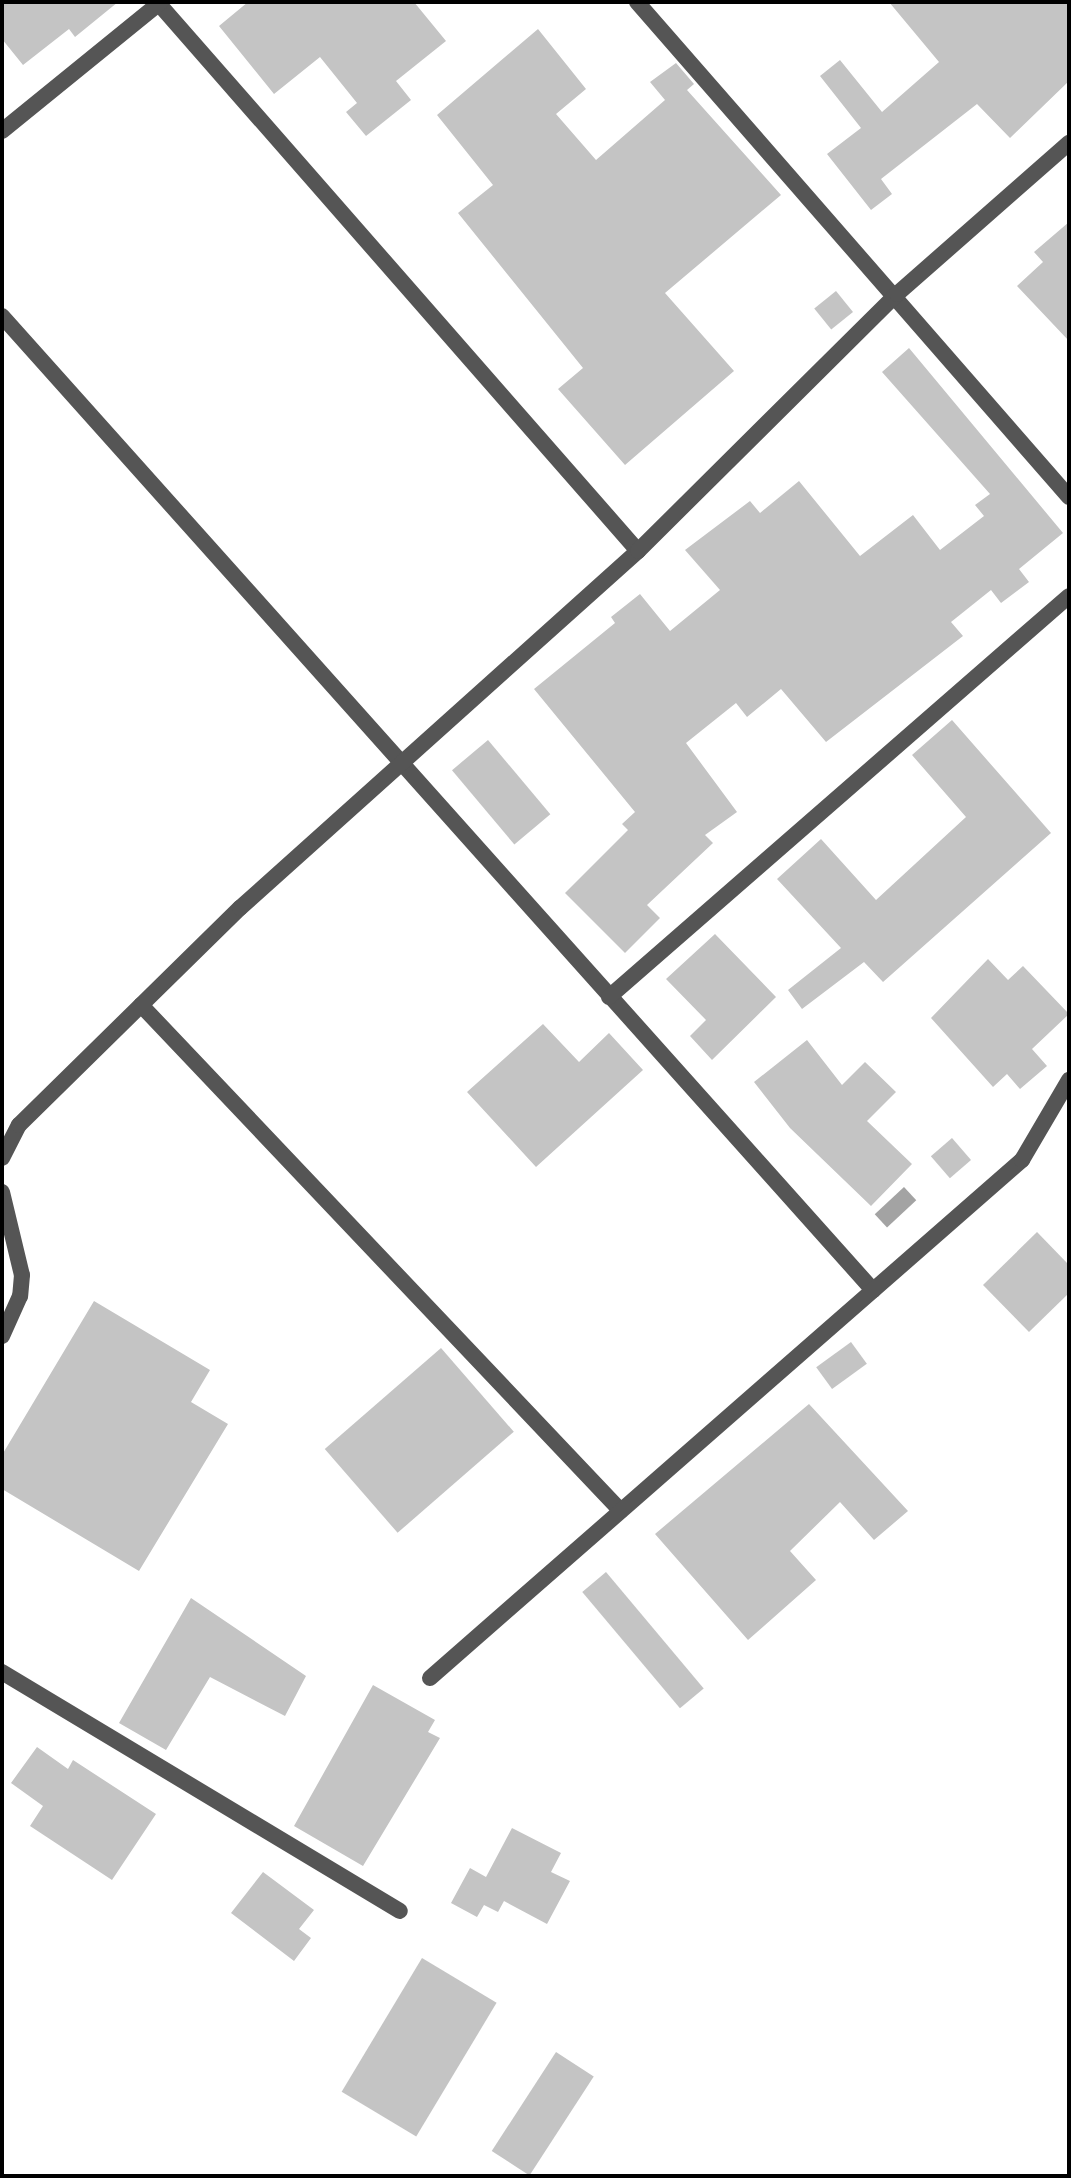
<!DOCTYPE html>
<html>
<head>
<meta charset="utf-8">
<style>
	body { margin:0 }
	#map { position:relative; width:1071px; height:2178px; overflow:hidden; background:#fff; font-family:"Asap Condensed",sans-serif }
	div>[style] { position:absolute }
	[style*='--x'] { left:calc(var(--x)*1px); top:calc(var(--y)*1px); width:calc(var(--w)*1px); rotate:calc(var(--a)*1deg) }
	.water>* { inset:0; background:#a3a3a3; transform-origin:0 0 }
	.building>* { inset:0; background:#c4c4c4; transform-origin:0 0 }
	.minor>* { height:16px; margin:-8px; padding:0 8px; transform-origin:8px; border-radius:8px; background:#555 }
	span { translate:-50% -50%; white-space:nowrap; text-align:center; line-height:1.15; -webkit-text-stroke:8px #fff; paint-order:stroke }
	.frame { position:absolute; inset:0; border:4px solid #000; pointer-events:none }
</style>
</head>
<body>
<div id="map">
	<div class="water">
		<i style="left:904px;top:1187px;width:18px;height:40px;rotate:47deg"></i>
	</div>
	<div class="building">
		<i style="clip-path:polygon(2px 2px,118px 2px,75px 37px,69px 29px,23px 65px,2px 39px)"></i>
		<i style="clip-path:polygon(248px 2px,414px 2px,446px 41px,396px 81px,411px 100px,366px 136px,346px 112px,357px 103px,320px 57px,274px 94px,219px 26px)"></i>
		<i style="clip-path:polygon(889px 2px,1069px 2px,1069px 81px,1010px 138px,977px 104px,881px 179px,892px 194px,871px 210px,827px 154px,861px 128px,820px 76px,840px 60px,882px 112px,939px 62px)"></i>
		<i style="clip-path:polygon(538px 29px,586px 89px,556px 114px,596px 160px,665px 100px,650px 82px,676px 63px,694px 84px,687px 90px,781px 195px,665px 293px,734px 371px,625px 465px,558px 389px,583px 368px,458px 213px,493px 185px,437px 115px)"></i>
		<i style="clip-path:polygon(1069px 222px,1069px 341px,1017px 286px,1043px 262px,1034px 252px)"></i>
		<i style="left:836px;top:291px;width:27px;height:28px;rotate:51deg"></i>
		<i style="clip-path:polygon(909px 348px,1063px 533px,1019px 569px,1029px 582px,1001px 603px,991px 590px,951px 622px,963px 636px,826px 742px,781px 689px,747px 717px,736px 703px,686px 743px,737px 812px,705px 835px,713px 843px,647px 905px,660px 918px,625px 953px,565px 893px,628px 830px,622px 824px,635px 812px,534px 689px,615px 623px,611px 617px,640px 594px,670px 631px,720px 590px,685px 550px,750px 501px,760px 513px,799px 481px,860px 556px,913px 515px,940px 550px,984px 516px,975px 505px,990px 494px,882px 372px)"></i>
		<i style="clip-path:polygon(952px 720px,1051px 833px,883px 982px,864px 962px,802px 1009px,788px 990px,841px 948px,777px 879px,821px 839px,876px 900px,966px 817px,912px 755px)"></i>
		<i style="left:488px;top:740px;width:97px;height:47px;rotate:50deg"></i>
		<i style="clip-path:polygon(715px 934px,776px 997px,712px 1060px,690px 1036px,706px 1020px,666px 979px)"></i>
		<i style="clip-path:polygon(988px 959px,1008px 980px,1023px 966px,1069px 1014px,1032px 1049px,1047px 1066px,1020px 1089px,1007px 1074px,993px 1087px,931px 1018px)"></i>
		<i style="clip-path:polygon(543px 1024px,579px 1062px,609px 1033px,643px 1070px,536px 1167px,467px 1092px)"></i>
		<i style="clip-path:polygon(807px 1040px,842px 1085px,865px 1062px,896px 1092px,867px 1121px,912px 1164px,871px 1206px,790px 1128px,754px 1082px)"></i>
		<i style="left:952px;top:1138px;width:29px;height:28px;rotate:49deg"></i>
		<i style="clip-path:polygon(1037px 1232px,1069px 1265px,1069px 1293px,1029px 1332px,983px 1285px)"></i>
		<i style="clip-path:polygon(94px 1301px,210px 1370px,191px 1402px,228px 1424px,139px 1571px,2px 1489px,2px 1455px)"></i>
		<i style="left:851px;top:1342px;width:27px;height:43px;rotate:54deg"></i>
		<i style="left:441px;top:1348px;width:111px;height:154px;rotate:49deg"></i>
		<i style="clip-path:polygon(809px 1404px,908px 1511px,874px 1540px,840px 1502px,790px 1551px,816px 1580px,748px 1640px,655px 1534px)"></i>
		<i style="left:606px;top:1572px;width:152px;height:31px;rotate:50deg"></i>
		<i style="clip-path:polygon(191px 1598px,306px 1676px,285px 1716px,210px 1677px,166px 1750px,119px 1723px)"></i>
		<i style="clip-path:polygon(373px 1685px,435px 1720px,428px 1732px,440px 1738px,363px 1866px,294px 1826px)"></i>
		<i style="clip-path:polygon(37px 1747px,68px 1769px,73px 1760px,156px 1814px,112px 1880px,30px 1826px,43px 1806px,11px 1783px)"></i>
		<i style="clip-path:polygon(512px 1828px,561px 1853px,551px 1872px,570px 1881px,547px 1924px,504px 1901px,498px 1912px,484px 1905px,477px 1917px,451px 1903px,470px 1868px,486px 1877px)"></i>
		<i style="clip-path:polygon(263px 1872px,314px 1910px,299px 1929px,311px 1938px,294px 1961px,231px 1913px)"></i>
		<i style="left:422px;top:1958px;width:87px;height:156px;rotate:31deg"></i>
		<i style="left:556px;top:2052px;width:45px;height:118px;rotate:33deg"></i>
	</div>
	<div class="minor">
		<i style="--x:637;--y:2;--w:657;--a:48.89"></i>
		<i style="--x:159;--y:4;--w:727;--a:48.79"></i>
		<i style="--x:2;--y:131;--w:205;--a:-39.1"></i>
		<i style="--x:2;--y:316;--w:1307;--a:48.2"></i>
		<i style="--x:609;--y:997;--w:610;--a:-41.08"></i>
		<i style="--x:141;--y:1005;--w:697;--a:46.51"></i>
		<i style="--x:2;--y:1158;--w:37;--a:-63"></i>
		<i style="--x:19;--y:1125;--w:310;--a:-44.5"></i>
		<i style="--x:240;--y:908;--w:535;--a:-41.89"></i>
		<i style="--x:638;--y:551;--w:365;--a:-44.8"></i>
		<i style="--x:897;--y:294;--w:229;--a:-41.3"></i>
		<i style="--x:2;--y:1192;--w:85;--a:76.5"></i>
		<i style="--x:22;--y:1275;--w:21;--a:95"></i>
		<i style="--x:20;--y:1296;--w:44;--a:114.2"></i>
		<i style="--x:2;--y:1672;--w:464;--a:31"></i>
		<i style="--x:430;--y:1678;--w:787;--a:-41.19"></i>
		<i style="--x:1022;--y:1160;--w:93;--a:-59.6"></i>
	</div>
	<div class="frame"></div>
</div>
</body>
</html>
